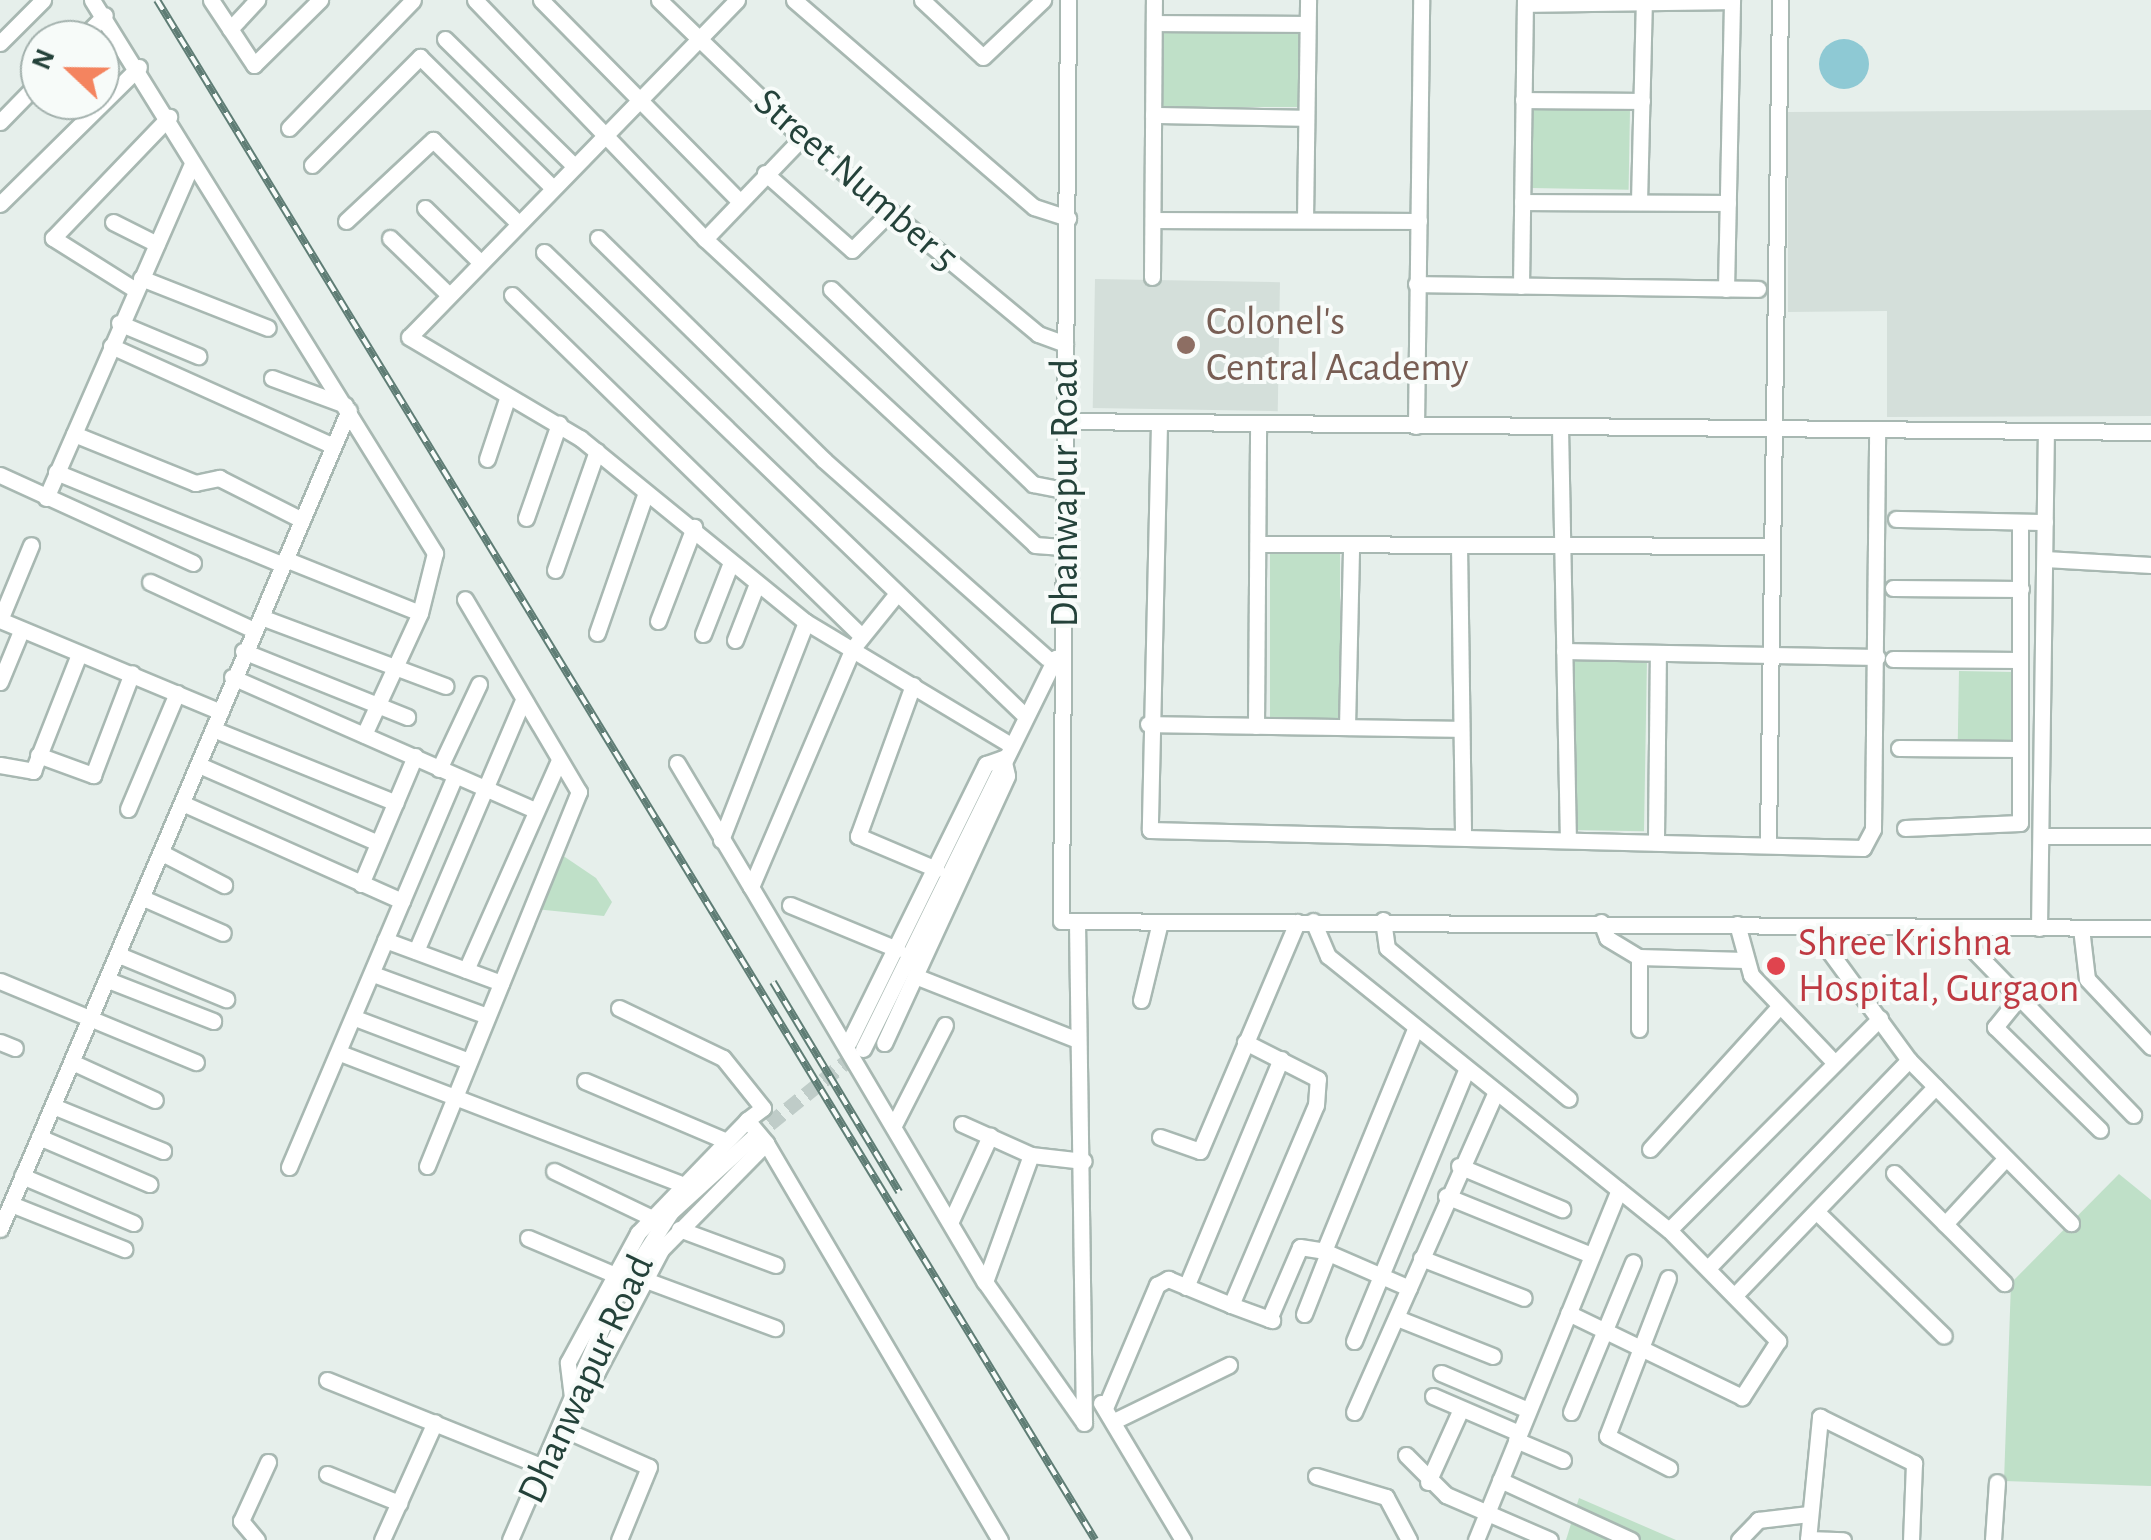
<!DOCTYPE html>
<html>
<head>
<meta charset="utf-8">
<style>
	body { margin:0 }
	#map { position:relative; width:2151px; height:1540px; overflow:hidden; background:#e6efeb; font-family:"Alegreya Sans",sans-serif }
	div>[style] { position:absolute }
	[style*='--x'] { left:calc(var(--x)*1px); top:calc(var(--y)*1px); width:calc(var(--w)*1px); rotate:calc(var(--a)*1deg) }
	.built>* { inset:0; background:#d4dfda; transform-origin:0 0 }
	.green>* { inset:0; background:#bfe0c8; transform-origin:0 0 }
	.water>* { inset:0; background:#8ec9d4 }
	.round { border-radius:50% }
	.minor-tunnel>* { height:15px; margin-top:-7.5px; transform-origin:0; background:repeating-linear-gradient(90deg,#bfccc8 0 15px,transparent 0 23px) }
	.roads { filter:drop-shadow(2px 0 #a8b8b2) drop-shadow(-2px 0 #a8b8b2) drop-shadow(0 2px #a8b8b2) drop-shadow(0 -2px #a8b8b2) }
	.minor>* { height:15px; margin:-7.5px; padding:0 7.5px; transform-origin:7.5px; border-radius:7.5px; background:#fff }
	.rail>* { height:8px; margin-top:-4px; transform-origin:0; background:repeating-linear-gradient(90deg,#f7fbf9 0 11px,#5f7d75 0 22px); box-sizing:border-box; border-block:2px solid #5f7d75 }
	.dots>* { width:28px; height:28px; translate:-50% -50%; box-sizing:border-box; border:5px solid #f7fbf9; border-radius:50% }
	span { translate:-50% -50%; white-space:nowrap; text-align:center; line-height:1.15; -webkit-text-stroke:8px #f7fbf9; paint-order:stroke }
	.street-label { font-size:40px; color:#24423a }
	.education-label { font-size:40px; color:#785e54 }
	.left { translate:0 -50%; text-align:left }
	.health-label { font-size:40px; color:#be3a42 }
	.north { position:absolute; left:20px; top:20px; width:100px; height:100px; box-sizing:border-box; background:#f7fbf9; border:2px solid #a3b1ad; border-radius:50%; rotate:292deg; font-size:28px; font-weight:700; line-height:40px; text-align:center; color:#24423a }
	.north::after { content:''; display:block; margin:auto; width:35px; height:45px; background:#f4845f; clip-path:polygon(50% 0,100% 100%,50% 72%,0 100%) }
</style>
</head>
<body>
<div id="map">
	<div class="built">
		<i style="clip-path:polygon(2151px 110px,2151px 416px,1887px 417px,1887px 311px,1788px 312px,1788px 112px)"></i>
		<i style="left:1095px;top:279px;width:185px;height:129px;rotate:1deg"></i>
	</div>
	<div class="green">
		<i style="left:1161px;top:28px;width:138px;height:79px"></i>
		<i style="left:1533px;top:108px;width:97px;height:80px;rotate:1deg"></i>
		<i style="left:1270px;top:553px;width:70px;height:167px"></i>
		<i style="left:1572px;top:658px;width:75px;height:172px;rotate:1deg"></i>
		<i style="left:1959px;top:671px;width:54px;height:71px;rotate:1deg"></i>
		<i style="clip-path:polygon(559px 853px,596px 878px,612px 902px,604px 916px,535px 909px)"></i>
		<i style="clip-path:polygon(2119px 1174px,2151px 1200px,2151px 1486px,2004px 1481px,2011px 1283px)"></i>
		<i style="clip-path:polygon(1579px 1498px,1676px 1540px,1566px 1540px)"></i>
	</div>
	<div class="water">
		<i class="round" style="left:1819px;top:39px;width:50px;height:50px"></i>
	</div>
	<div class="minor-tunnel">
		<i style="--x:752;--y:1138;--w:141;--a:-39"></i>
	</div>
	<div class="roads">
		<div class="minor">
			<i style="--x:92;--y:0;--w:651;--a:58.19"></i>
			<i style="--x:435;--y:553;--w:62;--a:104"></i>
			<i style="--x:420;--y:613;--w:134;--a:114.7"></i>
			<i style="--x:211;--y:0;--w:78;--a:56.5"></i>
			<i style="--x:254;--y:65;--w:93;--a:-44.6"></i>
			<i style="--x:475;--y:0;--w:332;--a:46.1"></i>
			<i style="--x:705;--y:239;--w:450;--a:42.8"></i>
			<i style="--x:1035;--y:545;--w:31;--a:4"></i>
			<i style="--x:541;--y:0;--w:282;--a:45.4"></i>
			<i style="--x:659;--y:0;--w:199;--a:44"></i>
			<i style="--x:802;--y:138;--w:307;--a:39.7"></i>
			<i style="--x:1038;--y:334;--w:29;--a:20"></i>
			<i style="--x:737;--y:0;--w:470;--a:134.2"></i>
			<i style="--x:409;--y:337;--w:199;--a:30.6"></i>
			<i style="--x:580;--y:438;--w:291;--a:39.2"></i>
			<i style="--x:806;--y:622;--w:237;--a:31"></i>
			<i style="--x:794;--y:0;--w:317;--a:40.8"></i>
			<i style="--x:1034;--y:207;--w:36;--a:18"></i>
			<i style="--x:922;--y:0;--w:83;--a:43.1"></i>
			<i style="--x:983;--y:57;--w:83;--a:-43.5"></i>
			<i style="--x:1068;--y:0;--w:921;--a:90.44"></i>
			<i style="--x:1061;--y:921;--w:1090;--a:0.37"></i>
			<i style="--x:1525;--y:4;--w:207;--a:-0.8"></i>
			<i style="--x:1154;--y:23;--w:153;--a:0.4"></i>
			<i style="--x:230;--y:29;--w:40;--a:-47"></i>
			<i style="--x:445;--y:39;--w:178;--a:44.5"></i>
			<i style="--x:80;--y:40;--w:35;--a:-45"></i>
			<i style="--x:0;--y:43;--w:61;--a:-45"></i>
			<i style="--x:1523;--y:100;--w:119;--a:0.5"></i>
			<i style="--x:1153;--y:115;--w:153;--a:1.1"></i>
			<i style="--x:0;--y:122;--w:57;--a:-45.7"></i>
			<i style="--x:289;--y:128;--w:178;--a:-45.9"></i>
			<i style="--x:312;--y:165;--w:153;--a:-45"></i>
			<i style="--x:420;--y:57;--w:184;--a:44.6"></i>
			<i style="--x:765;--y:173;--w:116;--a:41.5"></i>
			<i style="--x:852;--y:250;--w:55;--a:-45"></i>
			<i style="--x:1522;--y:202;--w:206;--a:0.3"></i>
			<i style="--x:1639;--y:202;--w:200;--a:-88.6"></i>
			<i style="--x:0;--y:204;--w:195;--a:-44.6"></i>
			<i style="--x:425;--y:208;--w:76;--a:44.5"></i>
			<i style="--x:1153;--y:220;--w:266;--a:0.2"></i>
			<i style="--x:1305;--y:220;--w:220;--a:-89.2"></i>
			<i style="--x:346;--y:221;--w:119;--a:-43"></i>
			<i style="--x:433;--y:140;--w:117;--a:44.3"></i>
			<i style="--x:113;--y:222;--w:49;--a:26.6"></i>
			<i style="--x:390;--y:238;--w:79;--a:44"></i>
			<i style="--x:598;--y:238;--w:317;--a:44.5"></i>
			<i style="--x:824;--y:460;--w:298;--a:41.6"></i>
			<i style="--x:705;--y:239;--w:140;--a:-46.2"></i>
			<i style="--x:544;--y:252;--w:664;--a:43.96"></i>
			<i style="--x:1152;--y:277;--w:277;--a:-89.6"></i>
			<i style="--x:141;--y:278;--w:136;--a:21.5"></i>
			<i style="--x:1416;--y:284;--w:342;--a:0.8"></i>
			<i style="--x:1521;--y:286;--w:286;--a:-89.2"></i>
			<i style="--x:134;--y:289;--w:96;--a:-147.8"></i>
			<i style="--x:53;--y:238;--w:168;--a:-46.2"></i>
			<i style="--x:831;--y:289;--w:281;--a:44"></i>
			<i style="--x:1033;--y:484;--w:32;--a:11"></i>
			<i style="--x:1726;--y:289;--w:289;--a:-88.8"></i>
			<i style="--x:512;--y:295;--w:487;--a:44.3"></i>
			<i style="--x:119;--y:323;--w:86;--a:22.7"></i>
			<i style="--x:111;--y:346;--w:243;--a:24.2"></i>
			<i style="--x:272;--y:378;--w:78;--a:20.3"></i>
			<i style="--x:1065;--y:421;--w:1086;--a:0.58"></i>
			<i style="--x:1159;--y:424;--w:406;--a:91.3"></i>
			<i style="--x:1150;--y:830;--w:713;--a:1.45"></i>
			<i style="--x:1863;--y:848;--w:21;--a:-62"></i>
			<i style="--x:1873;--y:829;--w:399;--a:-89.4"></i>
			<i style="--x:1416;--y:426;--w:426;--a:-89.3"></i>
			<i style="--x:1560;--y:427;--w:409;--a:88.9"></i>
			<i style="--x:74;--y:434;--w:131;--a:22"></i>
			<i style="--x:195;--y:483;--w:25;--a:-12"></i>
			<i style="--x:219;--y:478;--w:93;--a:26.8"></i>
			<i style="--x:487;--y:459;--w:66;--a:-71.6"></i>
			<i style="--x:56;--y:472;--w:244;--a:22.2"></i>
			<i style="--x:0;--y:475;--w:212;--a:24.5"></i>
			<i style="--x:46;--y:498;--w:365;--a:-66.4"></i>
			<i style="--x:526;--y:518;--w:100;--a:-70.7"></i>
			<i style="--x:1896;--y:519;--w:149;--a:1.2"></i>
			<i style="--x:1258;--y:544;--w:512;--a:0.22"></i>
			<i style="--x:1459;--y:545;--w:290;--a:89.2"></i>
			<i style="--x:285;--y:559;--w:145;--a:21.8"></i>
			<i style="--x:2045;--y:559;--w:106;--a:3.2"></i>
			<i style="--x:555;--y:570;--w:126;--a:-70.6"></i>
			<i style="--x:150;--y:582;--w:115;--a:24.8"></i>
			<i style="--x:1893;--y:588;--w:128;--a:0.4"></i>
			<i style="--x:261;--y:617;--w:197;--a:20.5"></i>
			<i style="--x:0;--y:620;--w:239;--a:22.6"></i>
			<i style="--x:0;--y:620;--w:81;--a:-67.5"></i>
			<i style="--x:658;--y:621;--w:101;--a:-69"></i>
			<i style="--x:597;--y:633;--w:149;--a:-70.8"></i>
			<i style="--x:703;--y:634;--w:74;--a:-68.6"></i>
			<i style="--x:735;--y:640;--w:58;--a:-68.7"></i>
			<i style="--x:243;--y:651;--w:177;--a:21.9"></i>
			<i style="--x:1564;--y:651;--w:313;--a:1.1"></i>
			<i style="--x:1893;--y:659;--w:127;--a:0.5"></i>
			<i style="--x:232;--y:677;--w:331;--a:23.7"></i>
			<i style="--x:0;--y:682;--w:55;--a:-67.6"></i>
			<i style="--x:913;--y:685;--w:161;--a:110"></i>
			<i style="--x:858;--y:836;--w:85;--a:22.9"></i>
			<i style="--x:1148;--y:724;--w:313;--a:0.9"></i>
			<i style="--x:1256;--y:726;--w:301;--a:-89.6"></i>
			<i style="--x:1347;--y:727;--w:183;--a:-88.7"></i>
			<i style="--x:213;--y:729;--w:197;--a:22"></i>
			<i style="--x:1899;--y:748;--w:121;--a:0.5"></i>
			<i style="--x:38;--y:755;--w:59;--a:20"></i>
			<i style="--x:93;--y:775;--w:109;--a:-69.1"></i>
			<i style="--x:677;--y:763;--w:144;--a:59.2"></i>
			<i style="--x:751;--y:887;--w:260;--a:-66.9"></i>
			<i style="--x:853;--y:648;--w:67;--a:-51.1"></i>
			<i style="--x:0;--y:765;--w:34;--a:10"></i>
			<i style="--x:33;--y:771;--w:126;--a:-68.5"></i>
			<i style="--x:199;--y:765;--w:195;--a:23.5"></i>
			<i style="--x:439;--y:769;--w:94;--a:-64.8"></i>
			<i style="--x:182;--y:803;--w:241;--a:24"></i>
			<i style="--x:128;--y:809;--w:126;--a:-67.1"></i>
			<i style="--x:1905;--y:828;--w:115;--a:-2.5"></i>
			<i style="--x:2020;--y:823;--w:300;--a:-90"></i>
			<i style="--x:2041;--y:836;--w:110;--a:0"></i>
			<i style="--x:1656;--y:837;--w:183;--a:-89.4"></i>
			<i style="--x:721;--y:840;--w:234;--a:-68.7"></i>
			<i style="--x:1768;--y:840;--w:840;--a:-89.18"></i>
			<i style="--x:162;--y:853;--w:70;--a:27.3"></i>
			<i style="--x:361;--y:884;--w:139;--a:-67.1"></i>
			<i style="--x:751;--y:887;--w:459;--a:59.4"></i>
			<i style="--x:985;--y:1282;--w:172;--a:54.9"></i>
			<i style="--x:1084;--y:1423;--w:496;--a:-90.8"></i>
			<i style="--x:143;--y:898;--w:87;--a:23.6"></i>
			<i style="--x:790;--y:905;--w:116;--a:22.4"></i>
			<i style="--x:1383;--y:920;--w:28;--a:82"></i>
			<i style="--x:1387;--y:948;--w:236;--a:39.7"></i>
			<i style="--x:1313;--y:921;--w:38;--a:67"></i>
			<i style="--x:1328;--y:956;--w:437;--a:38.8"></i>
			<i style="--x:1669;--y:1230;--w:156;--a:45.5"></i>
			<i style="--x:1778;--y:1341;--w:67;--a:122.7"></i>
			<i style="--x:1742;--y:1397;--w:193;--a:-154.2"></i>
			<i style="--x:1601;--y:922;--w:17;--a:69"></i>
			<i style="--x:1607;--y:938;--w:37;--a:31"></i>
			<i style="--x:1639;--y:957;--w:72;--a:90"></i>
			<i style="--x:1737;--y:924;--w:53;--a:74.6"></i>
			<i style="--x:1751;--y:975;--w:119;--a:46.4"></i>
			<i style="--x:2039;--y:928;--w:497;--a:-89.2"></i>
			<i style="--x:2081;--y:928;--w:51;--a:83.3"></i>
			<i style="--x:2087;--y:979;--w:93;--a:46.7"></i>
			<i style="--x:1813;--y:929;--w:162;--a:53.8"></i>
			<i style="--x:1909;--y:1060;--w:230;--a:45.2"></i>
			<i style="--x:1953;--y:929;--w:259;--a:45.9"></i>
			<i style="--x:385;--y:940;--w:124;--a:20.3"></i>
			<i style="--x:416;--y:951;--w:273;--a:-66.9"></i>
			<i style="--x:119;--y:955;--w:116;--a:22.4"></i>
			<i style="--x:1639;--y:957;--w:106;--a:1.6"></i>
			<i style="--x:466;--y:970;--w:227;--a:-66.1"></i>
			<i style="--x:373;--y:974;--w:121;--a:20.2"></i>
			<i style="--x:915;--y:976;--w:172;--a:21.5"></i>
			<i style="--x:108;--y:980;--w:113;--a:21.3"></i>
			<i style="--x:0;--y:981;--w:212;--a:22.5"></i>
			<i style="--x:1141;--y:1000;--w:80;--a:-76.3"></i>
			<i style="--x:2017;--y:1000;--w:35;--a:129"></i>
			<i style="--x:1995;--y:1027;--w:147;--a:44.4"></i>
			<i style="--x:619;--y:1008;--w:115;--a:25.7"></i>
			<i style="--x:723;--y:1058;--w:64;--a:51.3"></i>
			<i style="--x:763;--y:1108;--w:20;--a:143"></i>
			<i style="--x:355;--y:1018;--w:122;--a:20.7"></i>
			<i style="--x:0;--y:1042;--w:16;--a:22"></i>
			<i style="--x:849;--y:1042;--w:310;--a:-63.8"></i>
			<i style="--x:986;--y:764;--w:18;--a:-19"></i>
			<i style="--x:1003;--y:758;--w:18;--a:77"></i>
			<i style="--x:1007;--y:776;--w:294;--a:114.7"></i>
			<i style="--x:863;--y:1049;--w:436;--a:-63.8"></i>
			<i style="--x:340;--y:1053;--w:363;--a:21"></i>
			<i style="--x:72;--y:1062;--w:91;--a:24.6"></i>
			<i style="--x:585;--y:1081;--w:151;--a:23"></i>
			<i style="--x:53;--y:1106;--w:119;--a:22.2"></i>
			<i style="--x:747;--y:1120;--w:30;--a:50"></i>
			<i style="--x:766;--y:1143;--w:150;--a:134.5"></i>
			<i style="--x:661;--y:1250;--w:138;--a:117.7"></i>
			<i style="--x:597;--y:1372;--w:35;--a:135"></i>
			<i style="--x:572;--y:1397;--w:35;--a:-97"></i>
			<i style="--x:568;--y:1362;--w:147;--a:-61.5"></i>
			<i style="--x:638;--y:1233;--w:157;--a:-46"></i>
			<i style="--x:895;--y:1123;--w:110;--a:-63"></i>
			<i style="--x:962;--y:1124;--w:76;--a:24.2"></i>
			<i style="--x:1031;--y:1155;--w:53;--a:6.5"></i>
			<i style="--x:39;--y:1137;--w:120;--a:23.1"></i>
			<i style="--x:1160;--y:1137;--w:42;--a:19.3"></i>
			<i style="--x:1200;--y:1151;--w:249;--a:-67"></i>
			<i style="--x:766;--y:1143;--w:461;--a:59.5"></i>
			<i style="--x:1650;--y:1149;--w:190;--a:-47.8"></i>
			<i style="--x:427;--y:1166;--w:404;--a:-67.9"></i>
			<i style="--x:579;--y:792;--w:224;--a:-120.6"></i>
			<i style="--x:1459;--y:1166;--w:112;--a:22.7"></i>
			<i style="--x:289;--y:1167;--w:422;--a:-67"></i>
			<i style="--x:554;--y:1171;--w:106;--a:25.6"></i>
			<i style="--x:1894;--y:1173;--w:156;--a:45"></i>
			<i style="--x:22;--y:1176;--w:121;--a:22.9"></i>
			<i style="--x:1446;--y:1196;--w:154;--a:22.1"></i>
			<i style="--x:11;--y:1204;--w:122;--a:21.7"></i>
			<i style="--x:1817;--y:1212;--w:177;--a:44.3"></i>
			<i style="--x:951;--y:1221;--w:94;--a:-65.4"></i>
			<i style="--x:1945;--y:1224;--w:88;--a:-47.3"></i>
			<i style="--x:0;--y:1229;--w:890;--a:-66.92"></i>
			<i style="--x:679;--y:1229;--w:103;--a:20.4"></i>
			<i style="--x:1669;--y:1230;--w:299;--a:-45.1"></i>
			<i style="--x:528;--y:1238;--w:92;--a:23"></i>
			<i style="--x:1421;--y:1258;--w:110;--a:21.2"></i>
			<i style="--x:1709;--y:1267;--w:288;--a:-46"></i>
			<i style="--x:1668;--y:1278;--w:169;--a:111.1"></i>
			<i style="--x:1607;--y:1436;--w:70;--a:27.3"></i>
			<i style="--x:643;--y:1279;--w:141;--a:20.4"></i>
			<i style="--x:985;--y:1282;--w:135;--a:-70.1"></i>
			<i style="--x:1186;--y:1287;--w:247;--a:-67.4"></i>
			<i style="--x:1409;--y:1288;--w:93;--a:-156.5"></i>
			<i style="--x:1324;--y:1251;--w:242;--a:-67.7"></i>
			<i style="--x:1735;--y:1295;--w:289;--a:-46.1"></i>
			<i style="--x:1231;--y:1305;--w:44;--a:20.1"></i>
			<i style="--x:1304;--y:1314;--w:66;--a:-68.5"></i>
			<i style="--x:1397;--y:1318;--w:103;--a:21.6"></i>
			<i style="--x:1269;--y:1319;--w:78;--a:-66.7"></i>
			<i style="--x:1300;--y:1247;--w:24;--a:9"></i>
			<i style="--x:1354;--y:1341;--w:295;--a:-67.5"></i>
			<i style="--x:1441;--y:1373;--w:95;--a:23"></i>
			<i style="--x:327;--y:1380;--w:233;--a:21.9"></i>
			<i style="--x:1433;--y:1396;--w:94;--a:23.3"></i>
			<i style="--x:1101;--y:1403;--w:160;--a:59.1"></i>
			<i style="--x:1105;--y:1408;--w:134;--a:-67.1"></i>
			<i style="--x:1157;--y:1285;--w:13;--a:-29"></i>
			<i style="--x:1168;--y:1279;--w:68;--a:22.4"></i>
			<i style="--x:1231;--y:1305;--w:217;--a:-67"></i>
			<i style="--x:1316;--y:1105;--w:26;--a:-86"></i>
			<i style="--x:1318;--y:1079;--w:82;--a:-153.1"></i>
			<i style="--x:1354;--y:1412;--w:350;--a:-66.1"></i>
			<i style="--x:1571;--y:1412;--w:162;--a:-67.5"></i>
			<i style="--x:1114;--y:1421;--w:128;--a:-26"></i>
			<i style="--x:561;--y:1428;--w:96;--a:23.9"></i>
			<i style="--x:649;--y:1467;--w:79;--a:112.3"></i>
			<i style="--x:1516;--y:1440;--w:51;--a:23.1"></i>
			<i style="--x:1406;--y:1455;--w:57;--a:45"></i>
			<i style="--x:1446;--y:1495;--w:113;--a:23.4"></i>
			<i style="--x:327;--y:1474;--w:78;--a:21.9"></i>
			<i style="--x:1316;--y:1476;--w:73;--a:16.7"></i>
			<i style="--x:1386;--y:1497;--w:49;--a:61.9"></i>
			<i style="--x:1500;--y:1480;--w:144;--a:24.6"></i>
			<i style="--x:1428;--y:1482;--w:80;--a:-65.7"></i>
			<i style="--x:1808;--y:1539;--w:35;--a:2"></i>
			<i style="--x:257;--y:1540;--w:25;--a:-130"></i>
			<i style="--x:241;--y:1521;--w:65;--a:-65.4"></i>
			<i style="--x:382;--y:1540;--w:129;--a:-65.8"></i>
			<i style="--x:510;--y:1540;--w:262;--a:-66.6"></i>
			<i style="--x:614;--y:1300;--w:105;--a:-57.1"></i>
			<i style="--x:671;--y:1212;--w:110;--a:-42.4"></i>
			<i style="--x:1476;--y:1540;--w:378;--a:-67.8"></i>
			<i style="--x:1739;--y:1540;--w:28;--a:-46"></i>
			<i style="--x:1758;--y:1520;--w:51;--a:-6.7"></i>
			<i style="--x:1808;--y:1540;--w:124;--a:-84.4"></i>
			<i style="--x:1820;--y:1417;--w:105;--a:26.1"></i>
			<i style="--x:1914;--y:1463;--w:77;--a:92.2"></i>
			<i style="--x:1993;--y:1540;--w:58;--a:-86.1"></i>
		</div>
	</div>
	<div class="rail">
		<i style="--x:157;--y:0;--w:1803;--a:58.65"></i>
		<i style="--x:773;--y:982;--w:245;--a:59"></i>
	</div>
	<div class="dots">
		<i style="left:1186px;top:345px;background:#8d6e63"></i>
		<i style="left:1776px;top:966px;background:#e0444e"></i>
	</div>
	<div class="street-label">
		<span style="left:856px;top:180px;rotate:41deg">Street Number 5</span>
		<span style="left:1065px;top:493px;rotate:-90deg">Dhanwapur Road</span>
		<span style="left:586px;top:1379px;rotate:-65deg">Dhanwapur Road</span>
	</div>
	<div class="education-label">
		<span class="left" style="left:1206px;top:345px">Colonel's<br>Central Academy</span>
	</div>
	<div class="health-label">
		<span class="left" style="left:1798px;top:966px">Shree Krishna<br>Hospital, Gurgaon</span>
	</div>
	<div class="north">N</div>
</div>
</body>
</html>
